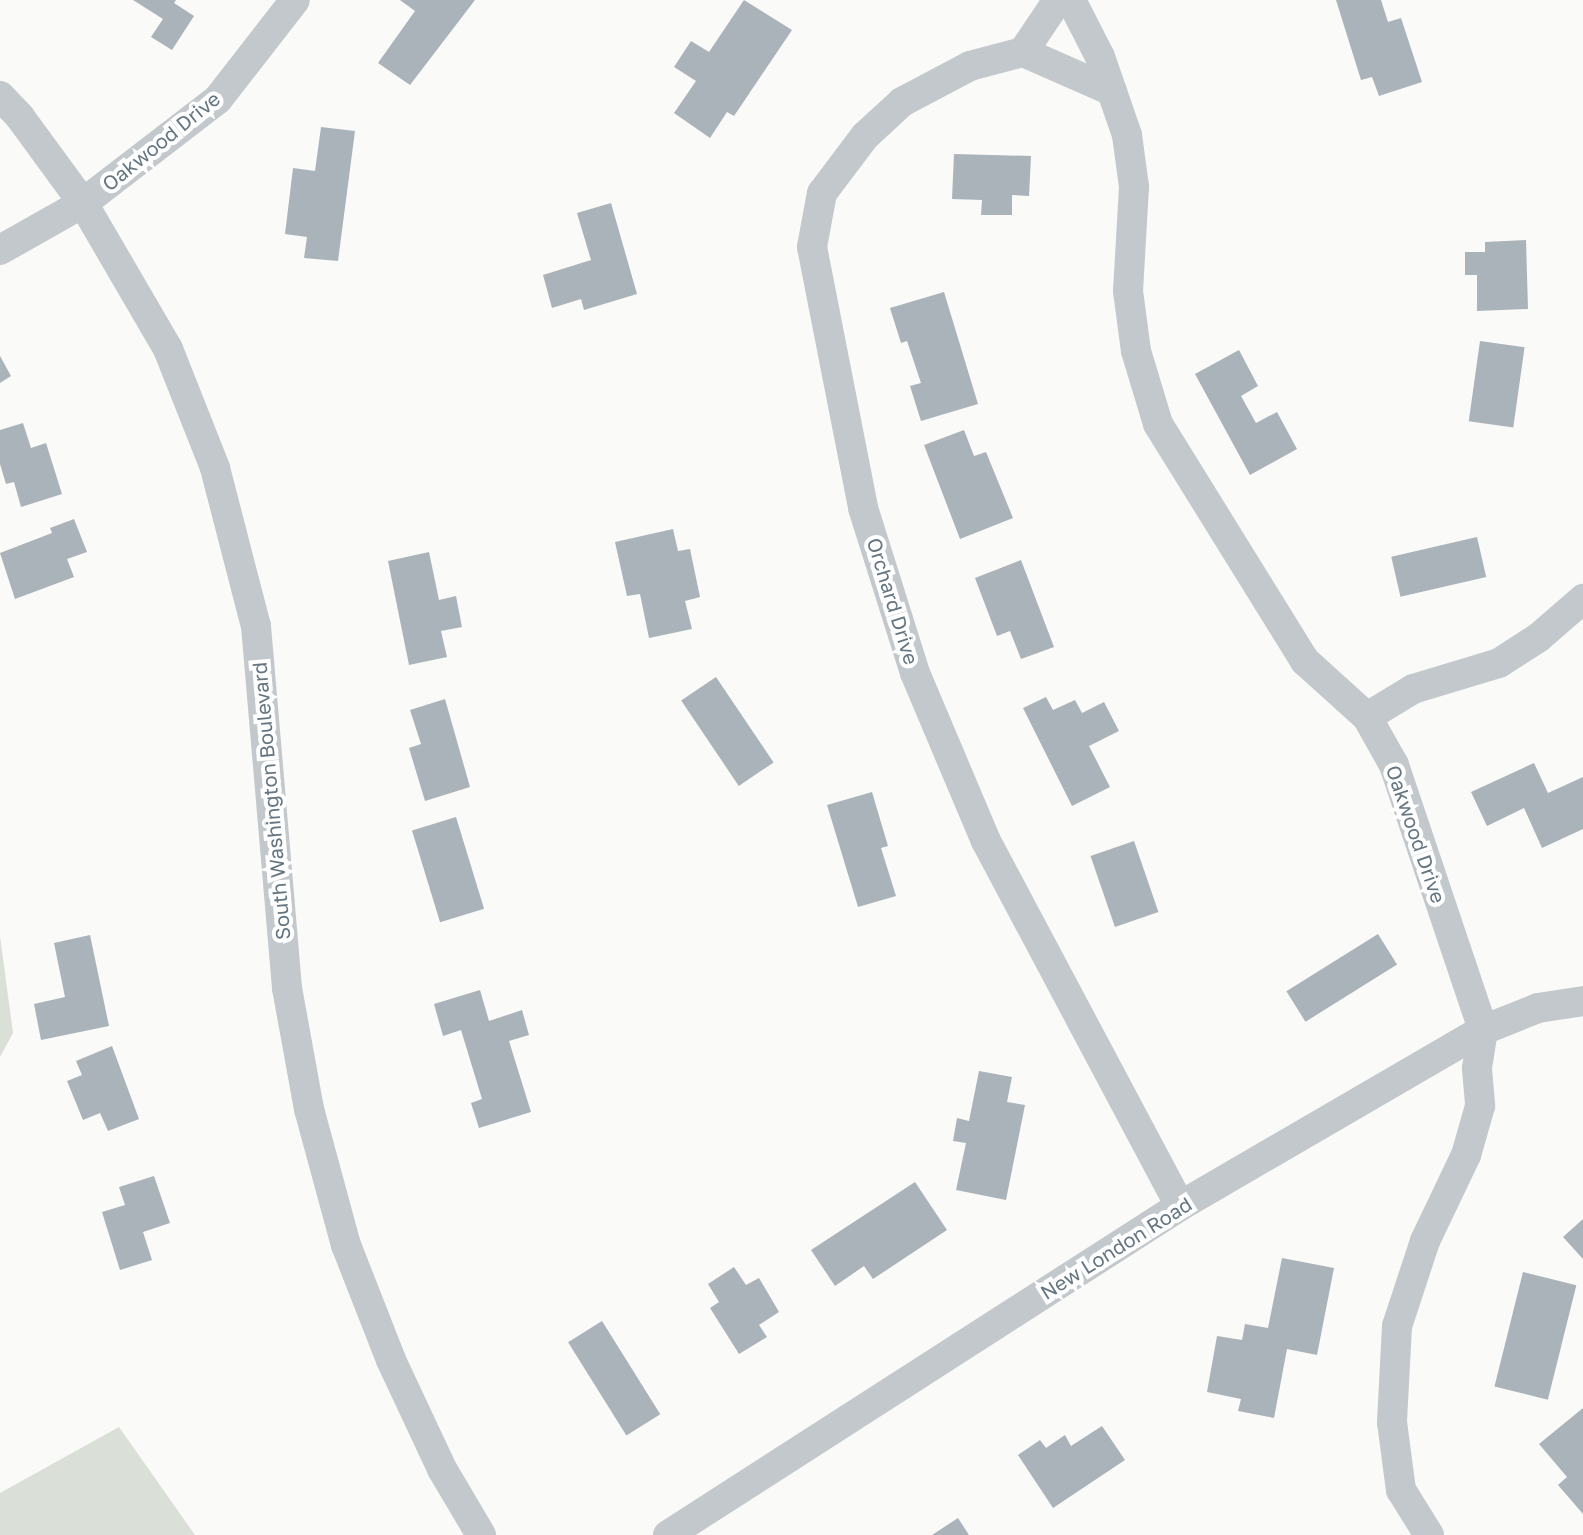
<!DOCTYPE html>
<html>
<head>
<meta charset="utf-8">
<style>
	body { margin:0 }
	#map { position:relative; width:1583px; height:1535px; overflow:hidden; background:#fafaf8; font-family:"Golos Text",sans-serif }
	div>[style] { position:absolute }
	[style*='--x'] { left:calc(var(--x)*1px); top:calc(var(--y)*1px); width:calc(var(--w)*1px); rotate:calc(var(--a)*1deg) }
	.green>* { inset:0; background:#dadfd7 }
	.building>* { inset:0; background:#aab3b9; transform-origin:0 0 }
	.minor>* { height:30px; margin:-15px; padding:0 15px; transform-origin:15px; border-radius:15px; background:#c3c8cc }
	span { translate:-50% -50%; white-space:nowrap; text-align:center; line-height:1.15; -webkit-text-stroke:8px #fff; paint-order:stroke }
	.street-label { font-size:20px; color:#657683 }
</style>
</head>
<body>
<div id="map">
	<div class="green">
		<i style="clip-path:polygon(0 936px,13px 1033px,0 1057px)"></i>
		<i style="clip-path:polygon(119px 1427px,195px 1535px,0 1535px,0 1493px)"></i>
	</div>
	<div class="building">
		<i style="clip-path:polygon(133px 0,176px 0,174px 3px,194px 16px,172px 50px,151px 37px,163px 19px)"></i>
		<i style="clip-path:polygon(400px 0,475px 0,410px 85px,378px 63px,415px 11px)"></i>
		<i style="clip-path:polygon(744px 0,792px 30px,734px 116px,727px 112px,710px 138px,674px 113px,696px 81px,674px 67px,691px 41px,709px 52px)"></i>
		<i style="clip-path:polygon(1336px 0,1381px 0,1388px 22px,1401px 18px,1422px 82px,1379px 96px,1372px 77px,1361px 80px)"></i>
		<i style="clip-path:polygon(321px 127px,355px 131px,338px 261px,304px 258px,307px 237px,285px 234px,293px 168px,315px 171px)"></i>
		<i style="clip-path:polygon(954px 154px,1031px 156px,1029px 196px,1012px 195px,1012px 215px,981px 215px,982px 200px,952px 199px)"></i>
		<i style="clip-path:polygon(611px 203px,637px 294px,584px 310px,581px 299px,552px 308px,543px 275px,591px 260px,577px 213px)"></i>
		<i style="clip-path:polygon(1526px 240px,1528px 309px,1477px 311px,1477px 275px,1465px 275px,1465px 252px,1485px 252px,1485px 242px)"></i>
		<i style="clip-path:polygon(944px 292px,978px 404px,921px 421px,910px 386px,921px 383px,907px 341px,901px 343px,890px 308px)"></i>
		<i style="left:1480px;top:341px;width:45px;height:81px;rotate:8deg"></i>
		<i style="clip-path:polygon(1239px 350px,1258px 386px,1241px 396px,1256px 423px,1277px 412px,1297px 449px,1250px 475px,1195px 374px)"></i>
		<i style="clip-path:polygon(0 356px,11px 376px,0 383px)"></i>
		<i style="clip-path:polygon(23px 423px,31px 448px,46px 443px,62px 494px,21px 507px,14px 482px,6px 484px,0 464px,0 430px)"></i>
		<i style="clip-path:polygon(964px 430px,974px 456px,986px 452px,1013px 518px,960px 539px,924px 445px)"></i>
		<i style="clip-path:polygon(74px 519px,87px 552px,67px 559px,74px 577px,15px 599px,0 553px,52px 533px,50px 528px)"></i>
		<i style="clip-path:polygon(673px 529px,678px 551px,690px 549px,700px 597px,685px 601px,692px 629px,649px 638px,640px 594px,627px 596px,615px 542px)"></i>
		<i style="left:1477px;top:537px;width:41px;height:88px;rotate:77deg"></i>
		<i style="clip-path:polygon(429px 552px,439px 600px,456px 596px,462px 627px,441px 631px,447px 657px,409px 665px,388px 561px)"></i>
		<i style="clip-path:polygon(1021px 560px,1054px 647px,1021px 659px,1010px 631px,997px 636px,975px 578px)"></i>
		<i style="left:716px;top:677px;width:103px;height:42px;rotate:56deg"></i>
		<i style="clip-path:polygon(1046px 697px,1053px 710px,1075px 700px,1082px 713px,1104px 702px,1119px 731px,1089px 746px,1110px 787px,1072px 806px,1023px 708px)"></i>
		<i style="clip-path:polygon(445px 699px,470px 787px,425px 801px,409px 748px,421px 744px,410px 710px)"></i>
		<i style="clip-path:polygon(1534px 763px,1548px 793px,1583px 777px,1583px 829px,1542px 848px,1524px 808px,1487px 826px,1471px 792px)"></i>
		<i style="clip-path:polygon(872px 792px,888px 846px,881px 848px,896px 896px,858px 907px,827px 805px)"></i>
		<i style="left:456px;top:817px;width:96px;height:46px;rotate:73deg"></i>
		<i style="left:1134px;top:841px;width:75px;height:46px;rotate:71deg"></i>
		<i style="left:1378px;top:934px;width:36px;height:108px;rotate:58deg"></i>
		<i style="clip-path:polygon(90px 935px,109px 1026px,41px 1040px,34px 1004px,65px 997px,54px 943px)"></i>
		<i style="clip-path:polygon(480px 990px,489px 1021px,522px 1010px,529px 1035px,509px 1041px,531px 1112px,479px 1128px,471px 1103px,482px 1099px,461px 1030px,443px 1036px,434px 1004px)"></i>
		<i style="clip-path:polygon(112px 1046px,139px 1119px,108px 1131px,100px 1113px,83px 1120px,67px 1081px,82px 1075px,76px 1061px)"></i>
		<i style="clip-path:polygon(979px 1071px,1012px 1077px,1007px 1102px,1025px 1105px,1006px 1200px,956px 1190px,966px 1143px,953px 1141px,957px 1118px,969px 1121px)"></i>
		<i style="clip-path:polygon(154px 1176px,170px 1223px,143px 1232px,152px 1260px,120px 1270px,102px 1212px,125px 1205px,119px 1187px)"></i>
		<i style="clip-path:polygon(915px 1182px,947px 1230px,873px 1279px,864px 1266px,835px 1286px,811px 1250px)"></i>
		<i style="clip-path:polygon(1583px 1219px,1583px 1259px,1563px 1237px)"></i>
		<i style="clip-path:polygon(1282px 1258px,1334px 1268px,1317px 1355px,1287px 1349px,1274px 1418px,1238px 1411px,1241px 1399px,1207px 1392px,1217px 1336px,1242px 1340px,1245px 1324px,1268px 1328px)"></i>
		<i style="clip-path:polygon(734px 1267px,746px 1285px,759px 1278px,779px 1312px,759px 1325px,767px 1337px,739px 1354px,710px 1308px,719px 1302px,708px 1284px)"></i>
		<i style="left:1523px;top:1272px;width:55px;height:118px;rotate:14deg"></i>
		<i style="left:602px;top:1321px;width:110px;height:40px;rotate:58deg"></i>
		<i style="clip-path:polygon(1583px 1408px,1583px 1514px,1558px 1485px,1567px 1477px,1539px 1444px)"></i>
		<i style="clip-path:polygon(1102px 1426px,1125px 1460px,1053px 1508px,1018px 1455px,1040px 1440px,1046px 1448px,1065px 1435px,1071px 1446px)"></i>
		<i style="clip-path:polygon(958px 1518px,969px 1535px,932px 1535px)"></i>
	</div>
	<div class="minor">
		<i style="--x:1071;--y:0;--w:64;--a:63"></i>
		<i style="--x:1100;--y:57;--w:83;--a:70.9"></i>
		<i style="--x:1127;--y:135;--w:52;--a:82.3"></i>
		<i style="--x:1134;--y:187;--w:104;--a:93.3"></i>
		<i style="--x:1128;--y:291;--w:61;--a:82.4"></i>
		<i style="--x:1136;--y:351;--w:76;--a:73.2"></i>
		<i style="--x:1158;--y:424;--w:279;--a:58.2"></i>
		<i style="--x:1305;--y:661;--w:84;--a:42.1"></i>
		<i style="--x:1367;--y:717;--w:55;--a:60.6"></i>
		<i style="--x:1394;--y:765;--w:280;--a:71.4"></i>
		<i style="--x:1483;--y:1030;--w:39;--a:99"></i>
		<i style="--x:1477;--y:1069;--w:37;--a:85"></i>
		<i style="--x:1480;--y:1106;--w:51;--a:105.9"></i>
		<i style="--x:1466;--y:1155;--w:95;--a:115.5"></i>
		<i style="--x:1425;--y:1241;--w:89;--a:108.2"></i>
		<i style="--x:1397;--y:1326;--w:96;--a:93"></i>
		<i style="--x:1392;--y:1422;--w:69;--a:82.5"></i>
		<i style="--x:1401;--y:1490;--w:53;--a:58.1"></i>
		<i style="--x:1023;--y:52;--w:63;--a:-56.1"></i>
		<i style="--x:1112;--y:91;--w:97;--a:-156.3"></i>
		<i style="--x:1023;--y:52;--w:55;--a:165.2"></i>
		<i style="--x:970;--y:66;--w:77;--a:152.1"></i>
		<i style="--x:902;--y:102;--w:50;--a:137.4"></i>
		<i style="--x:865;--y:136;--w:71;--a:127"></i>
		<i style="--x:822;--y:193;--w:55;--a:100.5"></i>
		<i style="--x:812;--y:247;--w:266;--a:78.9"></i>
		<i style="--x:863;--y:508;--w:173;--a:72.5"></i>
		<i style="--x:915;--y:673;--w:182;--a:67.1"></i>
		<i style="--x:986;--y:841;--w:413;--a:62"></i>
		<i style="--x:0;--y:96;--w:29;--a:46"></i>
		<i style="--x:20;--y:117;--w:107;--a:53.8"></i>
		<i style="--x:83;--y:203;--w:169;--a:59.8"></i>
		<i style="--x:168;--y:349;--w:128;--a:68.4"></i>
		<i style="--x:215;--y:468;--w:163;--a:75.5"></i>
		<i style="--x:256;--y:626;--w:363;--a:85.1"></i>
		<i style="--x:287;--y:988;--w:123;--a:79.7"></i>
		<i style="--x:309;--y:1109;--w:141;--a:74.8"></i>
		<i style="--x:346;--y:1245;--w:123;--a:68.6"></i>
		<i style="--x:391;--y:1360;--w:120;--a:64.9"></i>
		<i style="--x:442;--y:1469;--w:77;--a:59.4"></i>
		<i style="--x:0;--y:250;--w:95;--a:-29.5"></i>
		<i style="--x:83;--y:203;--w:170;--a:-37.6"></i>
		<i style="--x:218;--y:99;--w:125;--a:-52.1"></i>
		<i style="--x:1367;--y:717;--w:54;--a:-31.3"></i>
		<i style="--x:1413;--y:689;--w:90;--a:-16.8"></i>
		<i style="--x:1499;--y:663;--w:46;--a:-32.7"></i>
		<i style="--x:1538;--y:638;--w:60;--a:-40.9"></i>
		<i style="--x:668;--y:1535;--w:609;--a:-32.72"></i>
		<i style="--x:1180;--y:1206;--w:350;--a:-30.2"></i>
		<i style="--x:1483;--y:1030;--w:59;--a:-21.8"></i>
		<i style="--x:1538;--y:1008;--w:46;--a:-8.8"></i>
	</div>
	<div class="street-label">
		<span style="left:161px;top:141px;rotate:-39deg">Oakwood Drive</span>
		<span style="left:893px;top:601px;rotate:73deg">Orchard Drive</span>
		<span style="left:271px;top:801px;rotate:-95deg">South Washington Boulevard</span>
		<span style="left:1416px;top:834px;rotate:71deg">Oakwood Drive</span>
		<span style="left:1116px;top:1248px;rotate:-32deg">New London Road</span>
	</div>
</div>
</body>
</html>
